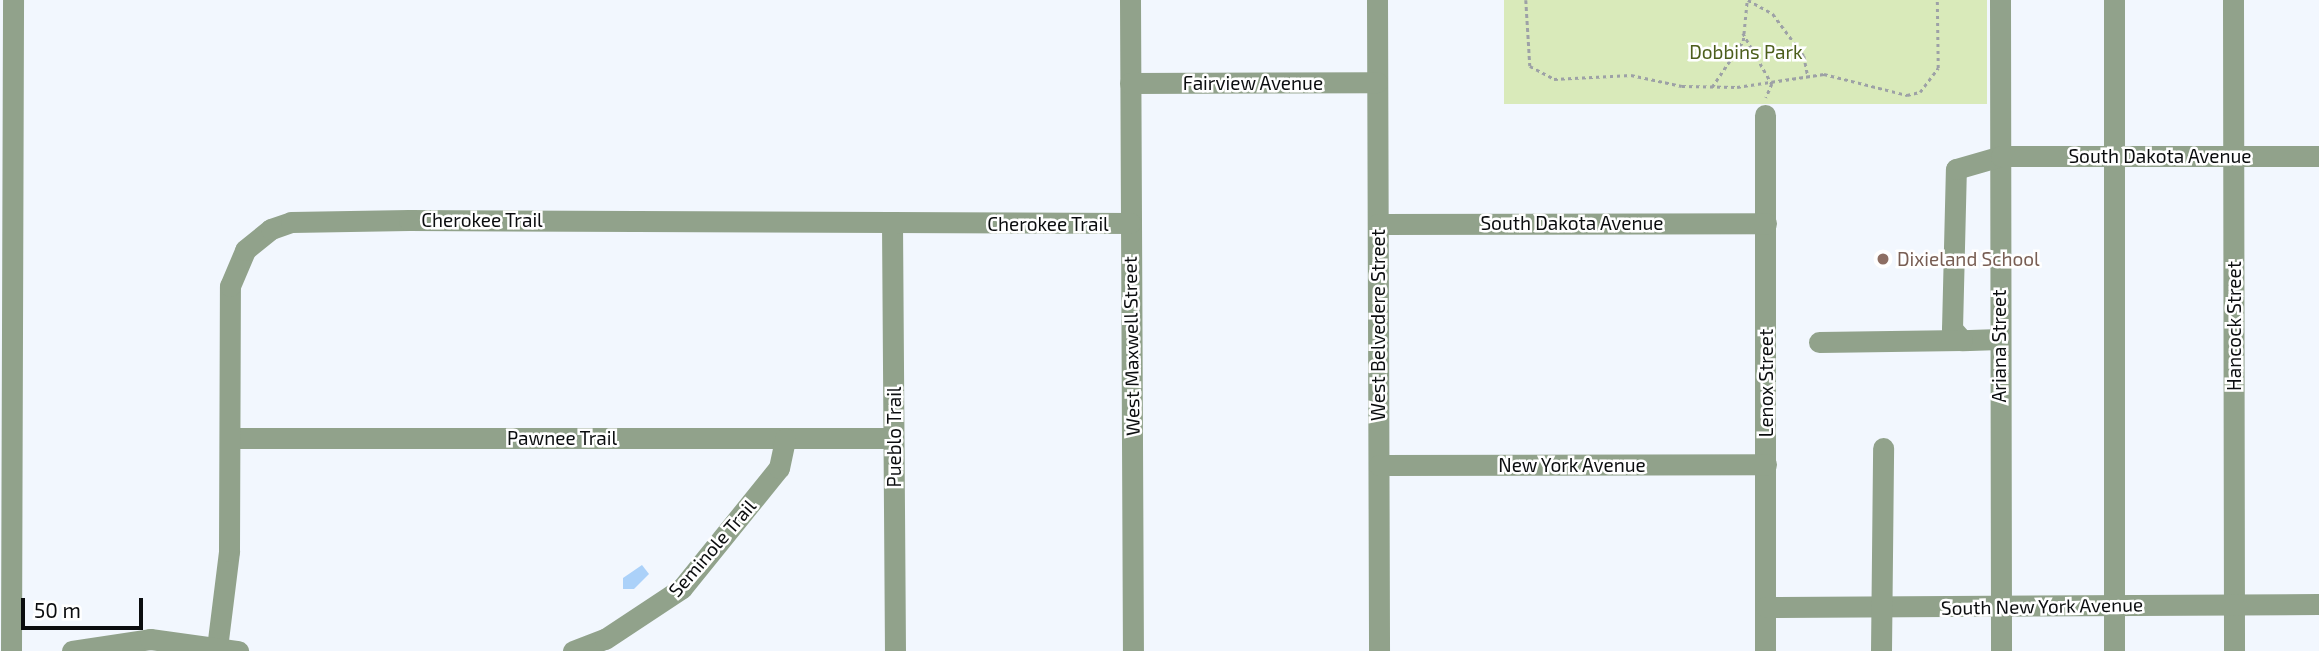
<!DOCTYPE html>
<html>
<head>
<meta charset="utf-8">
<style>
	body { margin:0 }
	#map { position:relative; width:2319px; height:651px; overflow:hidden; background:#f2f7fe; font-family:"Exo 2",sans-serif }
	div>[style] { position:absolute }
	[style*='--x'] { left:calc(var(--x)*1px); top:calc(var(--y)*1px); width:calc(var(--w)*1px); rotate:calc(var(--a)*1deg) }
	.green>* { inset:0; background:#d9eaba; transform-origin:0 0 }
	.water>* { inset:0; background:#abd1f9 }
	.path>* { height:2.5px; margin-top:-1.25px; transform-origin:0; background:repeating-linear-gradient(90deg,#9da1a6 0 3.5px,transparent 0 7px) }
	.minor>* { height:21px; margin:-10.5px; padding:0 10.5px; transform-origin:10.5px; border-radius:10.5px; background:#91a28b }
	.dots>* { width:19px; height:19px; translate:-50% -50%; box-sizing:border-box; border:4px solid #fff; border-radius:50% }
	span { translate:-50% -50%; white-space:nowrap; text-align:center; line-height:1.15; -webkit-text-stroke:5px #fff; paint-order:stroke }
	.park-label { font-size:19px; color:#4c5e1c }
	.street-label { font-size:19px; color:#0b0d0f }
	.education-label { font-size:19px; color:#785e54 }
	.left { translate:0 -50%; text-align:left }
	.scale { position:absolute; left:21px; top:598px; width:122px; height:32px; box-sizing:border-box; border:4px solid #0b0d0f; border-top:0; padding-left:9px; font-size:21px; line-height:24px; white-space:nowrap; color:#0b0d0f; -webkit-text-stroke:5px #fff; paint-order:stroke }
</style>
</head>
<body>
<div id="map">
	<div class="green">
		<i style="left:1504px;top:0;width:483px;height:104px"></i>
	</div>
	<div class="water">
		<i style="clip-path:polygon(642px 565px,649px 574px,634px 589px,623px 589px,623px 578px)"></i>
	</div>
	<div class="path">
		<i style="--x:1526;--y:0;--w:66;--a:86.5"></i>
		<i style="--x:1530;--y:66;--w:27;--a:28"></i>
		<i style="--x:1554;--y:79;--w:77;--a:-3"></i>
		<i style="--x:1631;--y:75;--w:52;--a:12.2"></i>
		<i style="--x:1682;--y:86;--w:55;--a:1"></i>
		<i style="--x:1737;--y:87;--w:88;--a:-8.5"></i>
		<i style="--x:1824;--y:74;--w:86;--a:14.2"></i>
		<i style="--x:1907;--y:95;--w:13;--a:-13"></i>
		<i style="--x:1920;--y:92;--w:30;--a:-53"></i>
		<i style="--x:1938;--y:68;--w:68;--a:-90.8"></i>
		<i style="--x:1748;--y:0;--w:29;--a:29"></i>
		<i style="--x:1773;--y:14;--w:52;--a:53.6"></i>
		<i style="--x:1804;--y:56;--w:20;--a:79"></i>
		<i style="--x:1743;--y:33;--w:59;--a:60.4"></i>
		<i style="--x:1772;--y:84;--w:15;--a:113"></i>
		<i style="--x:1712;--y:87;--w:55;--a:-56"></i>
		<i style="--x:1743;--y:41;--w:41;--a:-84.4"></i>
	</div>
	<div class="minor">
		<i style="--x:1130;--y:0;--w:651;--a:89.74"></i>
		<i style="--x:1377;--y:0;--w:651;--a:89.82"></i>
		<i style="--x:2000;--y:0;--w:651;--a:89.91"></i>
		<i style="--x:2114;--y:0;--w:651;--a:90"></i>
		<i style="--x:2233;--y:0;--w:651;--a:89.91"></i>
		<i style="--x:1130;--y:83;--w:247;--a:-0.2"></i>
		<i style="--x:1765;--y:115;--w:536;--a:90"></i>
		<i style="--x:892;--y:223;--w:428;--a:89.6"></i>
		<i style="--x:1378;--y:224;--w:388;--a:-0.1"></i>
		<i style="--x:1999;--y:339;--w:37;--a:178"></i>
		<i style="--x:1962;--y:340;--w:15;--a:-132"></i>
		<i style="--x:1952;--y:329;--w:160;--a:-88.6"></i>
		<i style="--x:1956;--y:169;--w:47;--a:-16.1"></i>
		<i style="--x:2001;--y:156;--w:318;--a:0"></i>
		<i style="--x:1819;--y:342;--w:143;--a:-0.8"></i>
		<i style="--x:231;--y:438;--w:662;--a:0"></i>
		<i style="--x:1379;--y:465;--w:387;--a:-0.1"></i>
		<i style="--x:1766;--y:607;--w:553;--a:-0.31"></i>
		<i style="--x:217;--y:648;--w:98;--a:-82.9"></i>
		<i style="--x:229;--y:551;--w:265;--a:-89.8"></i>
		<i style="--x:230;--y:286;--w:39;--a:-67"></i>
		<i style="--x:245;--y:250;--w:33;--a:-39"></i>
		<i style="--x:271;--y:229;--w:21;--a:-19"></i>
		<i style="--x:291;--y:222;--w:118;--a:-1"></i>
		<i style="--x:409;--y:220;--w:721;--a:0.24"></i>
		<i style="--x:11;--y:651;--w:651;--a:-89.82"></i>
		<i style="--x:72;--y:651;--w:79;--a:-8.7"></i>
		<i style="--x:150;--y:639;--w:89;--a:7.8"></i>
		<i style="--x:573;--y:651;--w:34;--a:-21"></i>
		<i style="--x:605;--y:639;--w:92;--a:-33.5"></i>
		<i style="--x:682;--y:588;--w:154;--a:-51.1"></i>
		<i style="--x:779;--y:468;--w:30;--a:-78"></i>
		<i style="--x:1881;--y:651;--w:203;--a:-89.4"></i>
	</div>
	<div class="dots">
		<i style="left:1883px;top:259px;background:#8d6e63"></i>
	</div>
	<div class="park-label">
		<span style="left:1746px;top:52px">Dobbins Park</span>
	</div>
	<div class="street-label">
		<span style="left:1253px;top:83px">Fairview Avenue</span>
		<span style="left:2160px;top:156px">South Dakota Avenue</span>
		<span style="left:482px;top:220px">Cherokee Trail</span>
		<span style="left:1572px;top:223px">South Dakota Avenue</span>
		<span style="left:1048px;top:224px">Cherokee Trail</span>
		<span style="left:1378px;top:325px;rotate:-90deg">West Belvedere Street</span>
		<span style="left:2234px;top:326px;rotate:-90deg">Hancock Street</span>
		<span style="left:1131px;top:346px;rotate:-91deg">West Maxwell Street</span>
		<span style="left:1999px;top:346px;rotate:-90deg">Ariana Street</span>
		<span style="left:1766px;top:383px;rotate:-90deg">Lenox Street</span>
		<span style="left:894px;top:437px;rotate:-90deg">Pueblo Trail</span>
		<span style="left:562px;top:438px">Pawnee Trail</span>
		<span style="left:1572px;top:465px">New York Avenue</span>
		<span style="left:712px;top:548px;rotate:-49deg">Seminole Trail</span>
		<span style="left:2042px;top:606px;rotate:-1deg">South New York Avenue</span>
	</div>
	<div class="education-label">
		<span class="left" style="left:1897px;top:259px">Dixieland School</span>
	</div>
	<div class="scale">50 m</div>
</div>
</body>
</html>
